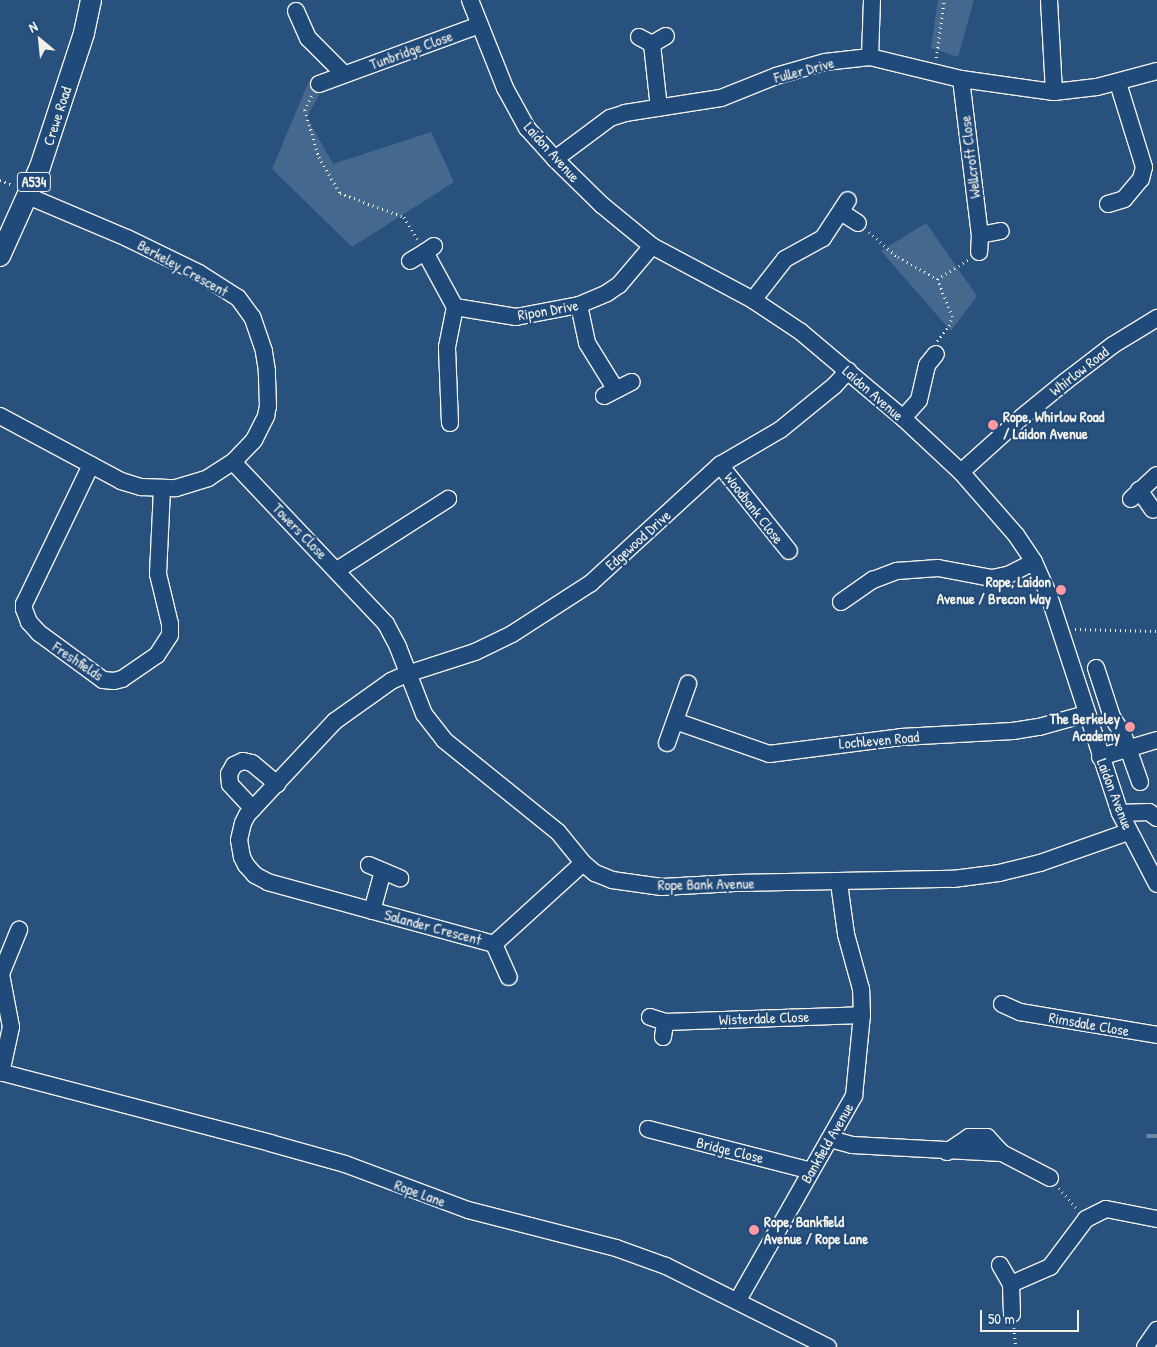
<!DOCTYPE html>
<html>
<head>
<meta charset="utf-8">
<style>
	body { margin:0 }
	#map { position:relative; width:1157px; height:1347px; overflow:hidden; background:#28517e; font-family:"Patrick Hand",sans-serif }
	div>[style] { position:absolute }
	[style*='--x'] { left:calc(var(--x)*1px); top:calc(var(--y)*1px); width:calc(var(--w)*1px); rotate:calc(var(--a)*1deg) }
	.green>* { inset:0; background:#45688e }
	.stream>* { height:4px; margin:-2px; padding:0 2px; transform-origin:2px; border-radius:2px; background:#6e88a2 }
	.path>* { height:2.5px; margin-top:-1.25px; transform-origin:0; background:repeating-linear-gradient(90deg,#f4f1e8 0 1px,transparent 0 5px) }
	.roads { filter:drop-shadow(1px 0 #f4f1e8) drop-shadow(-1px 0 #f4f1e8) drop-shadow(0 1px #f4f1e8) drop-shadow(0 -1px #f4f1e8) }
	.minor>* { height:16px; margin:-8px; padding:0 8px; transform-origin:8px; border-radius:8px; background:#1f4a7a }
	.major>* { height:20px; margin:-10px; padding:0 10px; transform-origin:10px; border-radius:10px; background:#1f4a7a }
	.dots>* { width:14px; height:14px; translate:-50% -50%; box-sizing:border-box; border:2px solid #1f4a7a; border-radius:50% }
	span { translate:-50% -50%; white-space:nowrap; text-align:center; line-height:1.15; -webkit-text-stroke:4.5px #1f4a7a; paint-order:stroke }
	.shield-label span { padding:1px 4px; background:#1f4a7a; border:1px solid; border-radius:4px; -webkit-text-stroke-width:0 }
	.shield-label { font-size:14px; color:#f4f1e8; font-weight:700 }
	.street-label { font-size:15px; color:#f4f1e8 }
	.poi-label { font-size:15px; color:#f4f1e8; font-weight:700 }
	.left { translate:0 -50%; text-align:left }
	.right { translate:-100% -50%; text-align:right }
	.north { position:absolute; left:15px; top:15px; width:50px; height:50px; -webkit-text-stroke:4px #1f4a7a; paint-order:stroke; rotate:332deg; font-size:14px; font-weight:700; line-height:20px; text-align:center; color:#f4f1e8 }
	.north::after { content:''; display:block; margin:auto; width:18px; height:22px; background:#f4f1e8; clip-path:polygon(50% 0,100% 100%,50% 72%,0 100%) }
	.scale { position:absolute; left:980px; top:1310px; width:99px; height:22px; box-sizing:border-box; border:2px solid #f4f1e8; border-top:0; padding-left:6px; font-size:15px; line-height:18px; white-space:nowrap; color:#f4f1e8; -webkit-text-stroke:4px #1f4a7a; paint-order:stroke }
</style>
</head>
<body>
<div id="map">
	<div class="green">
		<i style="clip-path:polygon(938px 0,974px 0,958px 57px,931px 48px)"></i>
		<i style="clip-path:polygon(309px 81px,323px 88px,307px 117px,333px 164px,431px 132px,454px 182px,352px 247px,272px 169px)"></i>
		<i style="clip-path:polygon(926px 223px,977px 296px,951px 331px,881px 251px)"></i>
	</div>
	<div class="stream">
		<i style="--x:1148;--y:1136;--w:9;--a:0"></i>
	</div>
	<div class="path">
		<i style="--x:936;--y:58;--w:59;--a:-82.1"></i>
		<i style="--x:312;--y:96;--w:16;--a:117"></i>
		<i style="--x:305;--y:110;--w:49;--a:73.4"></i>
		<i style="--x:319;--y:157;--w:42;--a:59.7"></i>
		<i style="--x:340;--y:193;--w:68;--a:20.6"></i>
		<i style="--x:404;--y:217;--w:27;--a:59"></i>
		<i style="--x:0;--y:180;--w:15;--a:23"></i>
		<i style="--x:869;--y:232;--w:38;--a:41"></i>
		<i style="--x:898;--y:257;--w:45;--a:29.4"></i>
		<i style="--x:937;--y:341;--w:19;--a:-51"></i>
		<i style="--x:949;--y:326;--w:9;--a:-72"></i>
		<i style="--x:952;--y:317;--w:41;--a:-111.5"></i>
		<i style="--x:937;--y:279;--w:38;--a:-32"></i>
		<i style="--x:1075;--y:629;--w:82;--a:1.4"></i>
		<i style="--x:1059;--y:1188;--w:28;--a:49"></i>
		<i style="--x:1014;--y:1328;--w:19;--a:84"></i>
	</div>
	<div class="roads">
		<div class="minor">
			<i style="--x:470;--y:0;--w:95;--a:68.3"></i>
			<i style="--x:505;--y:88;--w:46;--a:61.2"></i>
			<i style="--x:527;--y:128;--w:42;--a:47.9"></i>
			<i style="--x:555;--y:159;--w:66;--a:44.4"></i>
			<i style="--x:602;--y:205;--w:65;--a:39.4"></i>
			<i style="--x:652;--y:246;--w:115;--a:28.1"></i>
			<i style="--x:753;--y:300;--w:58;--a:33.7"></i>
			<i style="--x:801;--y:332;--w:133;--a:40.1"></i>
			<i style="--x:903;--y:418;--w:79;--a:43"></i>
			<i style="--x:961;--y:472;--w:84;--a:48.9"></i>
			<i style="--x:1016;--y:535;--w:32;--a:56"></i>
			<i style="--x:1034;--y:562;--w:34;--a:66"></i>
			<i style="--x:1048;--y:593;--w:231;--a:71.9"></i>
			<i style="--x:1120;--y:813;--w:80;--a:62.5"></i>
			<i style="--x:1049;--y:0;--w:92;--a:86.9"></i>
			<i style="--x:296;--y:11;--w:30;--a:66"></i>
			<i style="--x:308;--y:38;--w:51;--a:45"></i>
			<i style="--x:639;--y:37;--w:15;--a:28"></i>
			<i style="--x:652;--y:44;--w:64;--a:83.8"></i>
			<i style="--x:652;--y:44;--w:16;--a:-30"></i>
			<i style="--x:870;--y:57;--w:57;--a:-88"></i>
			<i style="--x:961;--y:79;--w:157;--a:83.1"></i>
			<i style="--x:980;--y:235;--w:17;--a:93"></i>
			<i style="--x:319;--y:84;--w:171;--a:-20.2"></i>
			<i style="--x:555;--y:159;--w:69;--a:-36.7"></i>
			<i style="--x:610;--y:118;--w:16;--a:-18"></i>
			<i style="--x:625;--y:113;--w:97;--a:-8.9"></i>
			<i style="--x:721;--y:98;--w:59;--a:-21.8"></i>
			<i style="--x:776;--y:76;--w:51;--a:-15.9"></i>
			<i style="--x:825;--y:62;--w:45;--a:-6.3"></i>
			<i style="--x:870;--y:57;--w:94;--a:13.6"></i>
			<i style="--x:961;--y:79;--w:94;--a:8"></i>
			<i style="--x:1054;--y:92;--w:43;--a:-6.6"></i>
			<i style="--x:1097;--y:87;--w:62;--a:-14.9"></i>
			<i style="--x:1108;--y:204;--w:17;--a:-17"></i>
			<i style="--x:1124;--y:199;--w:26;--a:-50"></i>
			<i style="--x:1141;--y:179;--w:12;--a:-76"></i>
			<i style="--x:1144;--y:167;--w:88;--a:-107.2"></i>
			<i style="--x:841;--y:212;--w:20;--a:33"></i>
			<i style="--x:980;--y:235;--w:21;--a:-11"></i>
			<i style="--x:434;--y:246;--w:11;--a:146"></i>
			<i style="--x:425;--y:252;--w:63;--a:61.4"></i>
			<i style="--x:455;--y:307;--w:62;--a:9.3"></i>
			<i style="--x:516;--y:317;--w:64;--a:-10.8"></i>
			<i style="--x:579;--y:305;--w:30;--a:-23"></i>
			<i style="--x:607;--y:293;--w:14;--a:-34"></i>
			<i style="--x:619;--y:285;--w:51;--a:-49.8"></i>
			<i style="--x:410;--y:261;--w:17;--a:-31"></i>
			<i style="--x:753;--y:300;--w:52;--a:-52"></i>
			<i style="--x:785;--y:259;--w:43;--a:-28.9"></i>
			<i style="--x:823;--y:238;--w:45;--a:-56.7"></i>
			<i style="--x:579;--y:305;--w:39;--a:78"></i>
			<i style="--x:587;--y:343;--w:55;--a:58.3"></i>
			<i style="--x:604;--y:396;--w:31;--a:-27"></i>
			<i style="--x:0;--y:416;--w:137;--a:28.2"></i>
			<i style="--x:121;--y:481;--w:21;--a:17"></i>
			<i style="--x:141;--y:487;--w:35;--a:2"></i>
			<i style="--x:176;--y:488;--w:34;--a:-17"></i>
			<i style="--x:208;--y:478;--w:30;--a:-33"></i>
			<i style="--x:233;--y:462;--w:30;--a:-46"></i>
			<i style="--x:254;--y:440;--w:27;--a:-63"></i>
			<i style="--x:266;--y:416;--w:10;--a:-79"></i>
			<i style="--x:268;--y:406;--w:35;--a:-92"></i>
			<i style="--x:267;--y:371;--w:20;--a:-99"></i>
			<i style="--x:264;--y:351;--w:36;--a:-109"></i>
			<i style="--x:252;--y:317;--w:24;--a:-126"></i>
			<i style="--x:238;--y:298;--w:46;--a:-147.3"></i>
			<i style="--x:199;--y:273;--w:80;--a:-154.1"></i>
			<i style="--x:127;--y:238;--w:108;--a:-157"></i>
			<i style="--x:903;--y:418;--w:24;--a:-48"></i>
			<i style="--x:919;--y:400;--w:36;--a:-77"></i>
			<i style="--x:927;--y:365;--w:14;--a:-51"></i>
			<i style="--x:450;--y:423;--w:76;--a:-92.3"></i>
			<i style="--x:447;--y:347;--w:41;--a:-78.7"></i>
			<i style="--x:233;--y:462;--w:223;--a:46.6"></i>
			<i style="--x:386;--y:624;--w:26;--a:62"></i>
			<i style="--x:398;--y:647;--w:72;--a:68.8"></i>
			<i style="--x:424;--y:714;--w:33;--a:52"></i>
			<i style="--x:444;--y:740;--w:146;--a:38.9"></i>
			<i style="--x:558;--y:832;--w:40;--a:51"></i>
			<i style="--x:583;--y:863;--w:16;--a:40"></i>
			<i style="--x:595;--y:873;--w:18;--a:22"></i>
			<i style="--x:612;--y:880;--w:50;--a:8"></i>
			<i style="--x:662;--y:887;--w:73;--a:-3.1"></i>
			<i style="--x:735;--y:883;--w:218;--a:-1.1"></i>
			<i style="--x:953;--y:879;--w:46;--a:-7.4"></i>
			<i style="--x:999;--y:873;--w:42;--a:-13.7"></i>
			<i style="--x:1040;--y:863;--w:93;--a:-19.4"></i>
			<i style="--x:91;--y:465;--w:154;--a:115.7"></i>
			<i style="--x:24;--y:604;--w:5;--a:90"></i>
			<i style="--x:24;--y:609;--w:14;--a:69"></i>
			<i style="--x:29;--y:622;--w:15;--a:48"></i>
			<i style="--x:39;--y:633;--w:79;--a:36.3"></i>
			<i style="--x:103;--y:680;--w:11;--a:5"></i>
			<i style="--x:114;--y:681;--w:8;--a:-14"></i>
			<i style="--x:122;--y:679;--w:42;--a:-34.4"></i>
			<i style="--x:157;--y:655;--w:24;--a:-57"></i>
			<i style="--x:170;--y:635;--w:11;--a:-90"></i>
			<i style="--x:170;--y:624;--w:51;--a:-103.5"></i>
			<i style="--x:158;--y:574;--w:86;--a:-87.3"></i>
			<i style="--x:720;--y:465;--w:110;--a:51.3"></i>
			<i style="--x:961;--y:472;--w:82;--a:-42"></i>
			<i style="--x:1022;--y:417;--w:57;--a:-39.3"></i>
			<i style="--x:1066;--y:381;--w:59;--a:-37.5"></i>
			<i style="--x:1113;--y:345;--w:52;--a:-31.5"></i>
			<i style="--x:1139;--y:490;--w:24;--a:55"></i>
			<i style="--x:1131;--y:499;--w:35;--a:-43"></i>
			<i style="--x:337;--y:570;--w:132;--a:-32.6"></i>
			<i style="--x:841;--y:602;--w:39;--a:-35"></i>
			<i style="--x:873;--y:580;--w:26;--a:-21"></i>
			<i style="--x:897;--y:571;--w:41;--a:-4.2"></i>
			<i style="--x:938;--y:568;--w:55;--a:10.5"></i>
			<i style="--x:992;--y:578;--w:16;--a:-11"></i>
			<i style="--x:1008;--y:575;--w:29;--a:-27"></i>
			<i style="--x:1096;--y:668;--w:52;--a:71.9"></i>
			<i style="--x:1112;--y:717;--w:20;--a:57"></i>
			<i style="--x:1123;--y:734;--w:51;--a:70.5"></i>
			<i style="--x:675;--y:721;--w:100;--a:19.3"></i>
			<i style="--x:769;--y:754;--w:133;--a:-7.3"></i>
			<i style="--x:901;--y:737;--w:112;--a:-3.1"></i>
			<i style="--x:1013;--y:731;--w:26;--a:-9"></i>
			<i style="--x:1039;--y:727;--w:49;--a:-15.5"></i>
			<i style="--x:667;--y:743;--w:63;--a:-70.4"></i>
			<i style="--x:1100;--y:757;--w:59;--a:-16.6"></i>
			<i style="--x:253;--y:809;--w:34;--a:-133"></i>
			<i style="--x:230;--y:784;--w:10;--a:-96"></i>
			<i style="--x:229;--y:774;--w:10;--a:-61"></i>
			<i style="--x:234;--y:765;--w:10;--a:-24"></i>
			<i style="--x:243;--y:761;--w:9;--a:13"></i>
			<i style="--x:252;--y:763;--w:33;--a:40"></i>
			<i style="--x:1120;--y:813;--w:29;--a:-2"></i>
			<i style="--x:1149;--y:812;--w:10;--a:37"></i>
			<i style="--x:583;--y:863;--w:120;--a:137.7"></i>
			<i style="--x:494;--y:944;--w:234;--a:-164.7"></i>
			<i style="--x:268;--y:882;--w:15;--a:-152"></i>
			<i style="--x:255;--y:875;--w:13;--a:-132"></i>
			<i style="--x:246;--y:865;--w:9;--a:-117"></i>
			<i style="--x:242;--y:857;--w:17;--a:-100"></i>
			<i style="--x:239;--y:840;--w:17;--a:-77"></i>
			<i style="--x:243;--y:823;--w:9;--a:-63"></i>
			<i style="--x:247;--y:815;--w:129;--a:-46.9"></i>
			<i style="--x:335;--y:721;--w:69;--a:-35.5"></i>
			<i style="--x:391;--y:681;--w:17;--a:-24"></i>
			<i style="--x:407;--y:674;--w:71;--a:-17.9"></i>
			<i style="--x:475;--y:652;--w:41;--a:-25.9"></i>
			<i style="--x:512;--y:634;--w:94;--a:-32.8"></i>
			<i style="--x:591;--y:583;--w:175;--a:-42.5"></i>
			<i style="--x:720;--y:465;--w:69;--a:-30.3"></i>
			<i style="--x:780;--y:430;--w:70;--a:-39.2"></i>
			<i style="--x:834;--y:386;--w:21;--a:-47"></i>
			<i style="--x:369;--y:865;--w:34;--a:23"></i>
			<i style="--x:372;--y:911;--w:41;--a:-74.6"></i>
			<i style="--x:494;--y:944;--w:36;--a:66"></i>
			<i style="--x:1002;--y:1004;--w:20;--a:24"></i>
			<i style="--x:1020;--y:1012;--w:139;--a:9.5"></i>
			<i style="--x:650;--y:1017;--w:16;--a:18"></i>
			<i style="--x:665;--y:1022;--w:197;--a:-2"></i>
			<i style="--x:663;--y:1037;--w:15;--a:-82"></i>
			<i style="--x:0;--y:1072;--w:279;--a:14.7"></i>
			<i style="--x:270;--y:1143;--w:78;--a:15.6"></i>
			<i style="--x:345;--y:1164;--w:131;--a:20.5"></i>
			<i style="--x:468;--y:1210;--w:153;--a:14.4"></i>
			<i style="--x:616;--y:1248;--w:53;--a:19.8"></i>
			<i style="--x:666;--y:1266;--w:181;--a:26.6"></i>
			<i style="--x:1;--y:1073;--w:47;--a:-77.7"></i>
			<i style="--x:11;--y:1027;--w:54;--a:-100.7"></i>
			<i style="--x:1;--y:974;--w:48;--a:-67.8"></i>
			<i style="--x:648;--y:1129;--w:168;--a:14.4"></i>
			<i style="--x:830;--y:1139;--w:23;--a:15"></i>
			<i style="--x:852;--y:1145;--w:150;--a:3.1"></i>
			<i style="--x:1002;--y:1153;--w:54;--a:27.5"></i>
			<i style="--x:947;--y:1152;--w:27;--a:-34"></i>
			<i style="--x:969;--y:1137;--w:18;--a:0"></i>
			<i style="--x:987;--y:1137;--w:22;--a:47"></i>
			<i style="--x:1000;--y:1265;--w:22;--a:60"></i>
			<i style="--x:738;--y:1300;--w:235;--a:-60.4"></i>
			<i style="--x:854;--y:1096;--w:81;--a:-84.4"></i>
			<i style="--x:862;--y:1015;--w:26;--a:-92"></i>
			<i style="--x:861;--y:989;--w:57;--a:-105.3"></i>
			<i style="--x:846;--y:934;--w:51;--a:-97.8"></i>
			<i style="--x:1012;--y:1314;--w:30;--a:-92"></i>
			<i style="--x:1011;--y:1284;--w:43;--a:-23.6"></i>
			<i style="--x:1050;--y:1267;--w:60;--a:-53.1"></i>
			<i style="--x:1086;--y:1219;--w:22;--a:-27"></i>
			<i style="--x:1106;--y:1209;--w:52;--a:11.1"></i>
			<i style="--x:1145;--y:1347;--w:21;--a:-55"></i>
		</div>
		<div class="major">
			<i style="--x:0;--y:256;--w:98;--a:-65.8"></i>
			<i style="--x:40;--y:167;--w:141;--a:-71.8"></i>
			<i style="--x:84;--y:33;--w:34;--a:-78"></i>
		</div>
	</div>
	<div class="dots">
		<i style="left:993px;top:425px;background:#ff9aa2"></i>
		<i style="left:1061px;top:590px;background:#ff9aa2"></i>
		<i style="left:1130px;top:727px;background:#ff9aa2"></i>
		<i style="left:754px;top:1230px;background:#ff9aa2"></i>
	</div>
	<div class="shield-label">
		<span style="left:34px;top:182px">A534</span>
	</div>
	<div class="street-label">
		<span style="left:411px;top:50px;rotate:-20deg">Tunbridge Close</span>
		<span style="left:804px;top:70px;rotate:-15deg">Fuller Drive</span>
		<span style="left:57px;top:116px;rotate:-72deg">Crewe Road</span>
		<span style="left:552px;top:152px;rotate:48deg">Laidon Avenue</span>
		<span style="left:970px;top:157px;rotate:-97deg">Wellcroft Close</span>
		<span style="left:183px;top:268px;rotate:29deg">Berkeley Crescent</span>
		<span style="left:548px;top:310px;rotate:-10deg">Ripon Drive</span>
		<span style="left:1079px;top:371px;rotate:-38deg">Whirlow Road</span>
		<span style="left:873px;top:393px;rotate:41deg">Laidon Avenue</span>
		<span style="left:754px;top:508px;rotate:52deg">Woodbank Close</span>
		<span style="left:300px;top:531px;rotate:46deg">Towers Close</span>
		<span style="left:638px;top:540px;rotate:-42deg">Edgewood Drive</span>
		<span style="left:78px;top:661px;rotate:34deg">Freshfields</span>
		<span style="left:879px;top:740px;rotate:-5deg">Lochleven Road</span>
		<span style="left:1115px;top:794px;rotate:69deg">Laidon Avenue</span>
		<span style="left:706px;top:884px;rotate:-1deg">Rope Bank Avenue</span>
		<span style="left:433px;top:927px;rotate:15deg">Salander Crescent</span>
		<span style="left:764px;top:1018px;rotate:-2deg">Wisterdale Close</span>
		<span style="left:1089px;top:1024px;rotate:10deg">Rimsdale Close</span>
		<span style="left:827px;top:1143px;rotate:-60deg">Bankfield Avenue</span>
		<span style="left:730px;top:1150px;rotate:14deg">Bridge Close</span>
		<span style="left:420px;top:1193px;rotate:20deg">Rope Lane</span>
	</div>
	<div class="poi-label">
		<span class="left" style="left:1003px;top:425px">Rope, Whirlow Road<br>/ Laidon Avenue</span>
		<span class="right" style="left:1051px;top:590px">Rope, Laidon<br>Avenue / Brecon Way</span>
		<span class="right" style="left:1120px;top:727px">The Berkeley<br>Academy</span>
		<span class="left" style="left:764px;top:1230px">Rope, Bankfield<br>Avenue / Rope Lane</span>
	</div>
	<div class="north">N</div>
	<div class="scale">50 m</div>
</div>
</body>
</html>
